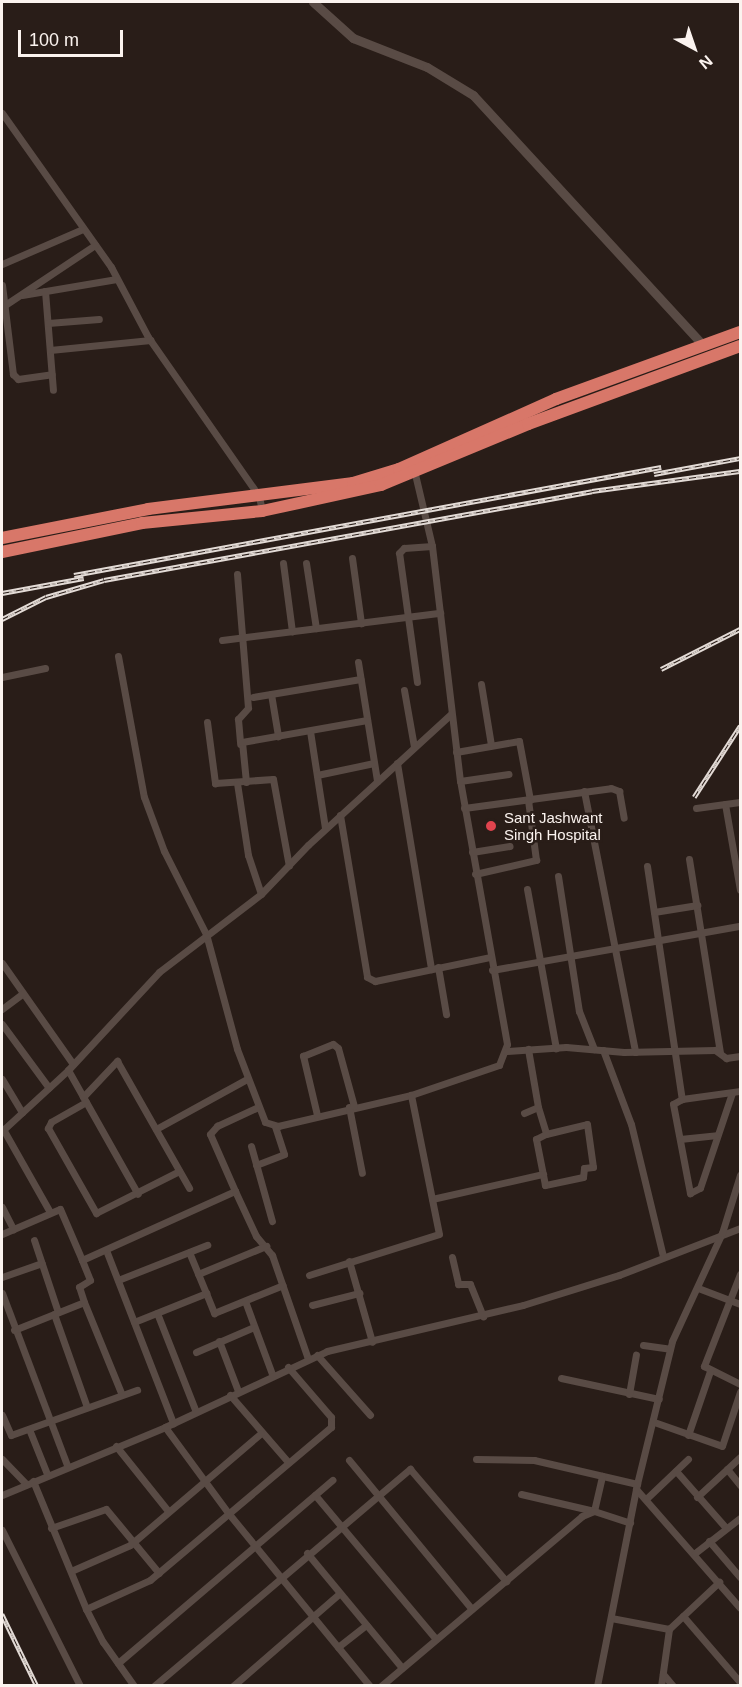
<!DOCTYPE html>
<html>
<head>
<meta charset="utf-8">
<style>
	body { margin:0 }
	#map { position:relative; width:742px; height:1687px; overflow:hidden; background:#291d18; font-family:Helvetica,sans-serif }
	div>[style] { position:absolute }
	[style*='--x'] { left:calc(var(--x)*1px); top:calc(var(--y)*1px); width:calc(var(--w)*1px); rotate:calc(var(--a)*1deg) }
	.minor>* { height:7px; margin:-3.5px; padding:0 3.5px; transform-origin:3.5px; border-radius:3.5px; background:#594b45 }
	.tertiary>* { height:9px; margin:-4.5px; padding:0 4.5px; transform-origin:4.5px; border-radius:4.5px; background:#594b45 }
	.trunk>* { height:12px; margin:-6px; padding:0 6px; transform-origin:6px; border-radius:6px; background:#d87769 }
	.rail>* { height:4.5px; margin-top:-2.25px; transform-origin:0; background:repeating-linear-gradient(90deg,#291d18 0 7px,#e3dbd6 0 14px); box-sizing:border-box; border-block:2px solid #e3dbd6 }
	.dots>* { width:16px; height:16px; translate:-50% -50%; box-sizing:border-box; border:3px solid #291d18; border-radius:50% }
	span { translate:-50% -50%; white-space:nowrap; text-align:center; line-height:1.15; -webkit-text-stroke:5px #291d18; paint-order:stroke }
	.poi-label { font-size:15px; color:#fbf3ef }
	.left { translate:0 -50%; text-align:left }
	.frame { position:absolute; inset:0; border:3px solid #fbf3ef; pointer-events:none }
	.north { position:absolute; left:664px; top:18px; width:60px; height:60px; -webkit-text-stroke:4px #291d18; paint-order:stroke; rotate:140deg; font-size:16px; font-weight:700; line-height:24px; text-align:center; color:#fbf3ef }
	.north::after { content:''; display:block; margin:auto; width:21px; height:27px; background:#fbf3ef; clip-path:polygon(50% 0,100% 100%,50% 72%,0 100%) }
	.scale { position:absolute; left:18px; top:30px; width:105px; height:27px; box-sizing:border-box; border:3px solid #fbf3ef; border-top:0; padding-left:8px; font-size:18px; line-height:21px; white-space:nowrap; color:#fbf3ef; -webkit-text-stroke:4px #291d18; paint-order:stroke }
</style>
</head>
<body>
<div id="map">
	<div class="minor">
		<i style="--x:2;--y:113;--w:189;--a:54.7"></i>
		<i style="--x:111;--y:267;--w:79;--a:62.1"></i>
		<i style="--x:148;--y:337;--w:194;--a:55.1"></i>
		<i style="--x:259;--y:496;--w:15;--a:79"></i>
		<i style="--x:2;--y:264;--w:88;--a:-23.4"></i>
		<i style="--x:2;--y:285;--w:90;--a:83"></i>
		<i style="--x:13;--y:374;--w:7;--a:45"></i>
		<i style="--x:18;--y:379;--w:34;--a:-8"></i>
		<i style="--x:45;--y:291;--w:99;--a:85.4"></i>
		<i style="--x:22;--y:295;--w:96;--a:-9.6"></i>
		<i style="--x:2;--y:307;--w:112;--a:-33.7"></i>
		<i style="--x:48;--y:323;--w:51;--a:-4.5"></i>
		<i style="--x:50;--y:350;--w:101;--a:-5.7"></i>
		<i style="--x:352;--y:558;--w:66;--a:82.1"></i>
		<i style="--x:283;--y:563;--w:69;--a:82.5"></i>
		<i style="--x:306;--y:563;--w:66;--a:81.3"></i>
		<i style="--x:237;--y:574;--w:134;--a:85.3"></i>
		<i style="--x:248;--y:708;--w:15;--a:132"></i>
		<i style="--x:238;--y:719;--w:25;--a:85"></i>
		<i style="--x:222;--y:640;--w:220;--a:-7.1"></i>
		<i style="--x:118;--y:656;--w:143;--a:79.6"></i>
		<i style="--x:144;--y:797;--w:58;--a:69.7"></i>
		<i style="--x:164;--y:851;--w:93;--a:63.2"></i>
		<i style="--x:206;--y:934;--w:119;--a:74.9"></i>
		<i style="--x:237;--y:1049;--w:78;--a:69"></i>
		<i style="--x:265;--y:1122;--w:14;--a:17"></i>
		<i style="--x:278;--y:1126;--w:137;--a:-13.1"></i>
		<i style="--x:411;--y:1095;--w:93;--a:-18.8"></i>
		<i style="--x:499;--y:1065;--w:22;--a:-69"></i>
		<i style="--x:507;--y:1044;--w:267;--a:-100.1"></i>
		<i style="--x:460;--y:781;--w:237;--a:-96.8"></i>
		<i style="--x:432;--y:546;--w:74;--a:-103.3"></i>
		<i style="--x:358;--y:662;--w:121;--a:80.9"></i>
		<i style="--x:2;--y:677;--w:44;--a:-11.8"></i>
		<i style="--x:417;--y:682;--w:130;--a:-97.9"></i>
		<i style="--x:399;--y:553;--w:7;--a:-45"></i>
		<i style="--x:404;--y:548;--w:28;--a:-4"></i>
		<i style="--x:481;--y:684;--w:62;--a:80.7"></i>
		<i style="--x:404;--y:690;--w:58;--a:80"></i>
		<i style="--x:271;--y:694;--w:43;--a:80.5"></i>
		<i style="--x:253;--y:697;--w:109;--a:-9.5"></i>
		<i style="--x:207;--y:722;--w:62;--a:82.5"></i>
		<i style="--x:215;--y:783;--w:58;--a:-3.9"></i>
		<i style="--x:273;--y:779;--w:88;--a:79.6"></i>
		<i style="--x:310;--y:731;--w:98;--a:81.2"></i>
		<i style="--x:456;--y:752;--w:64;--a:-9.9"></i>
		<i style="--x:519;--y:741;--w:60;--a:79.4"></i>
		<i style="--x:397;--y:763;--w:209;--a:80.6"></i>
		<i style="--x:317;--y:775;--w:58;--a:-11.9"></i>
		<i style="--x:460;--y:781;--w:49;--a:-8.3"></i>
		<i style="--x:246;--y:782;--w:40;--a:-95.7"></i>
		<i style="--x:242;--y:742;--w:127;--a:-10"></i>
		<i style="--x:237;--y:783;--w:73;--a:81.3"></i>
		<i style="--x:248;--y:855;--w:41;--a:71.6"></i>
		<i style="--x:584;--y:791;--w:266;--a:78.9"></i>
		<i style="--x:725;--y:804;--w:87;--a:80.1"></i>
		<i style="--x:464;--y:808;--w:148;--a:-7.7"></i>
		<i style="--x:611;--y:788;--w:9;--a:21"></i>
		<i style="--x:619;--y:791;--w:27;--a:80"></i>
		<i style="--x:696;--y:808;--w:44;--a:-7.8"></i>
		<i style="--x:340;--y:815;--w:164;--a:80.5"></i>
		<i style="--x:367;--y:977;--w:9;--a:27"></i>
		<i style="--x:375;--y:981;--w:117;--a:-11.8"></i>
		<i style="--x:472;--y:852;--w:38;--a:-9"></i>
		<i style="--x:689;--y:859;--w:195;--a:80.9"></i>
		<i style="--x:647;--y:866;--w:236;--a:81.5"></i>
		<i style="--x:682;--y:1099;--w:10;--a:151"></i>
		<i style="--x:673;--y:1104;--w:91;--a:79.2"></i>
		<i style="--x:690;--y:1193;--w:11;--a:-27"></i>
		<i style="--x:700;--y:1188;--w:100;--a:-71.4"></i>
		<i style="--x:475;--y:874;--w:63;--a:-12.9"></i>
		<i style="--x:536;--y:860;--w:61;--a:-97.6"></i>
		<i style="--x:558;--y:876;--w:137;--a:81.2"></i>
		<i style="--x:579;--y:1011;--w:41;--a:68.5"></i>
		<i style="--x:527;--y:889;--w:162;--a:79.7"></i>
		<i style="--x:654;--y:912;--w:44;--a:-9.2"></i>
		<i style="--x:2;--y:963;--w:123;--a:54.9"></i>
		<i style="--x:438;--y:967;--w:48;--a:80.3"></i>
		<i style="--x:492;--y:970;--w:252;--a:-10.1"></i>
		<i style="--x:2;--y:1009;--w:26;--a:-37"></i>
		<i style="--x:2;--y:1024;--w:79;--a:53.7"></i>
		<i style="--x:603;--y:1050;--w:79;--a:69.3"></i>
		<i style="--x:631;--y:1124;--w:136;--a:76.4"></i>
		<i style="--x:507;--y:1051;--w:59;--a:-3.9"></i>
		<i style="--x:566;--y:1047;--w:58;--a:4.9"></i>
		<i style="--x:624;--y:1052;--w:91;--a:-1.3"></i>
		<i style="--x:715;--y:1050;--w:14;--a:36"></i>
		<i style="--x:726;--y:1058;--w:14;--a:-8"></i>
		<i style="--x:68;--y:1070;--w:142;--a:60.6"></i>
		<i style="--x:2;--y:1079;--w:39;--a:59"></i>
		<i style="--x:83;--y:1097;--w:50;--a:-46.6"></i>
		<i style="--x:117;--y:1061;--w:146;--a:60.4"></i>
		<i style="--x:682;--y:1099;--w:59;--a:-7.9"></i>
		<i style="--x:86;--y:1102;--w:40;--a:150.3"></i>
		<i style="--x:51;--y:1122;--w:7;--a:117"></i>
		<i style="--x:48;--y:1128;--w:98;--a:60.5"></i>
		<i style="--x:96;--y:1213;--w:93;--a:-26.8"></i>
		<i style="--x:349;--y:1107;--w:67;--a:78.9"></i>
		<i style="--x:538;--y:1107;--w:28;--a:73"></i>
		<i style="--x:546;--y:1134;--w:42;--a:-13.7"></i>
		<i style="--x:587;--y:1124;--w:43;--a:82.1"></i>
		<i style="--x:593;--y:1167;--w:9;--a:174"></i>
		<i style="--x:584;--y:1168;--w:9;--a:96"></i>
		<i style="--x:583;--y:1177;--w:39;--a:168"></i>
		<i style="--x:545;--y:1185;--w:47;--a:-101.1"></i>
		<i style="--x:536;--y:1139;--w:11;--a:-27"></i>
		<i style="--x:524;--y:1113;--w:15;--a:-23"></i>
		<i style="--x:538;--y:1107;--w:59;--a:-99.8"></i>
		<i style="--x:317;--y:1115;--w:61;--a:-103.3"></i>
		<i style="--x:303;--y:1056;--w:32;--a:-22"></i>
		<i style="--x:333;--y:1044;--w:6;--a:39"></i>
		<i style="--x:338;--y:1048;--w:60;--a:74.6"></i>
		<i style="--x:3;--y:1129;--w:95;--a:60.5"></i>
		<i style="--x:156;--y:1129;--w:104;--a:-28.8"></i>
		<i style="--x:2;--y:1131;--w:90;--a:-42.7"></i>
		<i style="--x:68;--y:1070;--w:134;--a:-47.1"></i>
		<i style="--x:159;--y:972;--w:128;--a:-37.4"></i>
		<i style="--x:261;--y:894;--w:68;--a:-46.2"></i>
		<i style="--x:308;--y:845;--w:194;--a:-42.5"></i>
		<i style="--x:680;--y:1139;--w:37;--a:-6"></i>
		<i style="--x:251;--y:1146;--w:78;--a:74.4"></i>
		<i style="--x:256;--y:1165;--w:30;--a:-21"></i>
		<i style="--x:284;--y:1154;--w:29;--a:-108"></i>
		<i style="--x:235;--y:1191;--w:50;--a:65"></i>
		<i style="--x:256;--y:1236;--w:25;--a:50"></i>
		<i style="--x:272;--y:1255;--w:110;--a:70.9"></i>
		<i style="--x:432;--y:1199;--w:114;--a:-12.7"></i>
		<i style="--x:2;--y:1207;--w:25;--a:63"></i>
		<i style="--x:2;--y:1234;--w:63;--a:-23.3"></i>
		<i style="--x:60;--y:1209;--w:56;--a:66.7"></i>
		<i style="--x:34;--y:1240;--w:76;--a:71.6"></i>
		<i style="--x:106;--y:1250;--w:186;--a:68.8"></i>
		<i style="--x:452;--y:1257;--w:28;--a:77"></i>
		<i style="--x:458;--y:1284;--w:12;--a:0"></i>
		<i style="--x:470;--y:1284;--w:35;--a:68"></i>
		<i style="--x:349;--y:1261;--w:84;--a:74.1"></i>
		<i style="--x:198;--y:1274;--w:74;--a:-22.4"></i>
		<i style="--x:740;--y:1274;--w:99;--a:111.4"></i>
		<i style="--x:704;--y:1366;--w:40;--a:26.6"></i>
		<i style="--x:309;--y:1275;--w:136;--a:-17.5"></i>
		<i style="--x:439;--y:1234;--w:142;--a:-101.4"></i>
		<i style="--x:2;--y:1277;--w:42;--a:-19.3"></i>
		<i style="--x:118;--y:1280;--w:96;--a:-21.5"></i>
		<i style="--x:698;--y:1288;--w:45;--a:20.9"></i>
		<i style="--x:2;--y:1293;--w:184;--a:69.3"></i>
		<i style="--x:206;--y:1293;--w:22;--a:68"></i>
		<i style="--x:214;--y:1313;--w:74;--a:-22.1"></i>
		<i style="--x:245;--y:1301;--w:78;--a:69.7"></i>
		<i style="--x:84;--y:1302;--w:100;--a:67.8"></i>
		<i style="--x:312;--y:1305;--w:49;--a:-14.3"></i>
		<i style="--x:157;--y:1313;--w:106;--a:68.5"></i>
		<i style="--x:54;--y:1314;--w:99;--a:70.5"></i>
		<i style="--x:134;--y:1322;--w:78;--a:-21.9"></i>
		<i style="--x:206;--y:1293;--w:44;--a:-112.5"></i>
		<i style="--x:14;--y:1330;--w:75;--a:-21.8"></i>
		<i style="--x:84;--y:1302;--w:16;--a:-108"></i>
		<i style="--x:79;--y:1287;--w:13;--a:-32"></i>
		<i style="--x:90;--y:1280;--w:22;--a:-112"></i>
		<i style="--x:82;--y:1260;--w:168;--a:-24.3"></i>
		<i style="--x:235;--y:1191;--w:62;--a:-113.7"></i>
		<i style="--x:210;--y:1134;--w:11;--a:-49"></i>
		<i style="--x:217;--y:1126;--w:43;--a:-24.8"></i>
		<i style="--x:219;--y:1341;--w:53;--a:69.2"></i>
		<i style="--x:643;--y:1345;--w:27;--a:8"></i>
		<i style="--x:196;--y:1352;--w:63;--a:-23.3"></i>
		<i style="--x:317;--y:1355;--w:80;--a:48.5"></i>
		<i style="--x:561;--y:1378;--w:100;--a:12.1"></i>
		<i style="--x:629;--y:1394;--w:40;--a:-80"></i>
		<i style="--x:230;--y:1395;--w:89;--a:49.1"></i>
		<i style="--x:2;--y:1415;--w:22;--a:66"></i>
		<i style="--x:11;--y:1435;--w:134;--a:-19.7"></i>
		<i style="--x:654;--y:1422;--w:72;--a:19.4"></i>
		<i style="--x:722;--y:1446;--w:57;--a:-71.6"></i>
		<i style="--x:165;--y:1427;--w:108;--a:53.7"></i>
		<i style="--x:229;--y:1514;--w:222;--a:50.7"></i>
		<i style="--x:29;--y:1429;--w:48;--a:68.2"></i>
		<i style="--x:688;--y:1435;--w:68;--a:-71"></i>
		<i style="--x:116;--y:1446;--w:83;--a:51.3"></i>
		<i style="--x:2;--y:1459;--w:35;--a:46"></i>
		<i style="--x:476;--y:1459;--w:58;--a:1"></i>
		<i style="--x:534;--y:1460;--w:106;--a:13.1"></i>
		<i style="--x:349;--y:1460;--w:193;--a:50.5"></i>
		<i style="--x:727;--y:1469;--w:21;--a:51"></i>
		<i style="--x:676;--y:1471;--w:76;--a:48.7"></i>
		<i style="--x:33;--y:1481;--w:139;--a:67.5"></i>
		<i style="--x:86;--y:1609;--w:37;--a:63"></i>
		<i style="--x:103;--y:1642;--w:54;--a:54.8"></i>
		<i style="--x:636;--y:1489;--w:158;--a:48.8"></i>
		<i style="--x:521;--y:1494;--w:75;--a:13.1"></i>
		<i style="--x:594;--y:1511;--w:36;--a:-77"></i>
		<i style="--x:2;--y:1495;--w:177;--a:-22.6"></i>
		<i style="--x:165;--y:1427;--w:179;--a:-25.1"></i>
		<i style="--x:327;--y:1351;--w:201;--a:-13.2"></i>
		<i style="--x:523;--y:1305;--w:101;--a:-17.4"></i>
		<i style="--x:619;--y:1275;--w:130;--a:-21.2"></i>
		<i style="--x:315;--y:1495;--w:188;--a:50"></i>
		<i style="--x:697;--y:1497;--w:59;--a:-42.9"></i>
		<i style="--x:646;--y:1499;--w:58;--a:-43.6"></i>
		<i style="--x:51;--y:1528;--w:58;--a:-19.1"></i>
		<i style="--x:106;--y:1509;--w:83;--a:50.4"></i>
		<i style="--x:2;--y:1530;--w:174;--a:63.4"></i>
		<i style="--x:709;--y:1541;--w:48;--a:49.3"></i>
		<i style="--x:307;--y:1553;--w:149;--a:50.4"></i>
		<i style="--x:695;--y:1553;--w:57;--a:-37.9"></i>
		<i style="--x:71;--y:1571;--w:64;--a:-23.8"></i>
		<i style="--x:130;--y:1545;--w:172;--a:-40.5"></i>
		<i style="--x:86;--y:1609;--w:70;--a:-24.4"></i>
		<i style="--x:150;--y:1580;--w:237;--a:-40.2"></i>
		<i style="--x:331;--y:1427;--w:10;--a:-90"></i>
		<i style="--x:331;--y:1417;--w:66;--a:-130.7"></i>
		<i style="--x:683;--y:1616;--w:87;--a:49.2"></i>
		<i style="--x:611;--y:1618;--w:59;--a:10.7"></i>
		<i style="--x:338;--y:1647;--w:36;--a:-38"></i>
		<i style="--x:118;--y:1663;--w:282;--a:-40.5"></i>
		<i style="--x:663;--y:1674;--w:16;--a:50"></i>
		<i style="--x:154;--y:1686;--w:336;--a:-40.3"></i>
		<i style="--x:410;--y:1469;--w:148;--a:49.4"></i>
		<i style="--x:233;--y:1686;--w:140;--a:-41"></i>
		<i style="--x:381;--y:1686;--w:263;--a:-40.2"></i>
		<i style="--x:582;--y:1516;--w:13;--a:-23"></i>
		<i style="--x:594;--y:1511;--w:38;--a:18"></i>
		<i style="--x:597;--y:1686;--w:206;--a:-78.8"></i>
		<i style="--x:637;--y:1484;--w:147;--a:-76.2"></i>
		<i style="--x:672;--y:1341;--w:119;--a:-65.2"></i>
		<i style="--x:722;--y:1233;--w:61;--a:-72.8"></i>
		<i style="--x:661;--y:1686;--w:58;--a:-82"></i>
		<i style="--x:669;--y:1629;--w:69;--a:-43.2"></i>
	</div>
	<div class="tertiary">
		<i style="--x:313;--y:2;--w:54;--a:42"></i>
		<i style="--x:353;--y:38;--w:79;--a:21.4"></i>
		<i style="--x:427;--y:67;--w:54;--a:31.3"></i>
		<i style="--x:473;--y:95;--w:341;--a:47.4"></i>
	</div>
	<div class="trunk">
		<i style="--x:2;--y:538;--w:149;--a:-11.2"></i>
		<i style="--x:148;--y:509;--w:207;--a:-7.2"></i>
		<i style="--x:353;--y:483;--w:48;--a:-16.9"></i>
		<i style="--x:399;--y:469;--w:172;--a:-24"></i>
		<i style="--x:556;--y:399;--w:196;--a:-20"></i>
		<i style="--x:2;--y:552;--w:143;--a:-11.7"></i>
		<i style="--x:142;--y:523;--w:121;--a:-5.7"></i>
		<i style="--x:262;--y:511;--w:122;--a:-12.3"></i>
		<i style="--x:381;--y:485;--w:159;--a:-22.5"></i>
		<i style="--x:528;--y:424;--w:226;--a:-20.2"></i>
	</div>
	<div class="rail">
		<i style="--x:654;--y:474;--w:87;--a:-10.5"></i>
		<i style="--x:74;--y:575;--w:597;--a:-10.43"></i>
		<i style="--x:2;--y:593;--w:83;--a:-10.4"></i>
		<i style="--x:2;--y:619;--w:49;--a:-26.6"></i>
		<i style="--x:46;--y:597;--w:60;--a:-16.3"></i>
		<i style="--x:104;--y:580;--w:496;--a:-10.3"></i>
		<i style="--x:592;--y:491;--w:149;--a:-7.7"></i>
		<i style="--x:661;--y:669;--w:89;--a:-26.9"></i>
		<i style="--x:694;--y:797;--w:85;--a:-57.1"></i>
		<i style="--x:2;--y:1614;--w:80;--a:64.1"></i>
	</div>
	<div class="dots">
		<i style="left:491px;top:826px;background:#e0444e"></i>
	</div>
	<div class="poi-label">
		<span class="left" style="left:504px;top:826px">Sant Jashwant<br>Singh Hospital</span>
	</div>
	<div class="frame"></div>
	<div class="north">N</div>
	<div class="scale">100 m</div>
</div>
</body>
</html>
